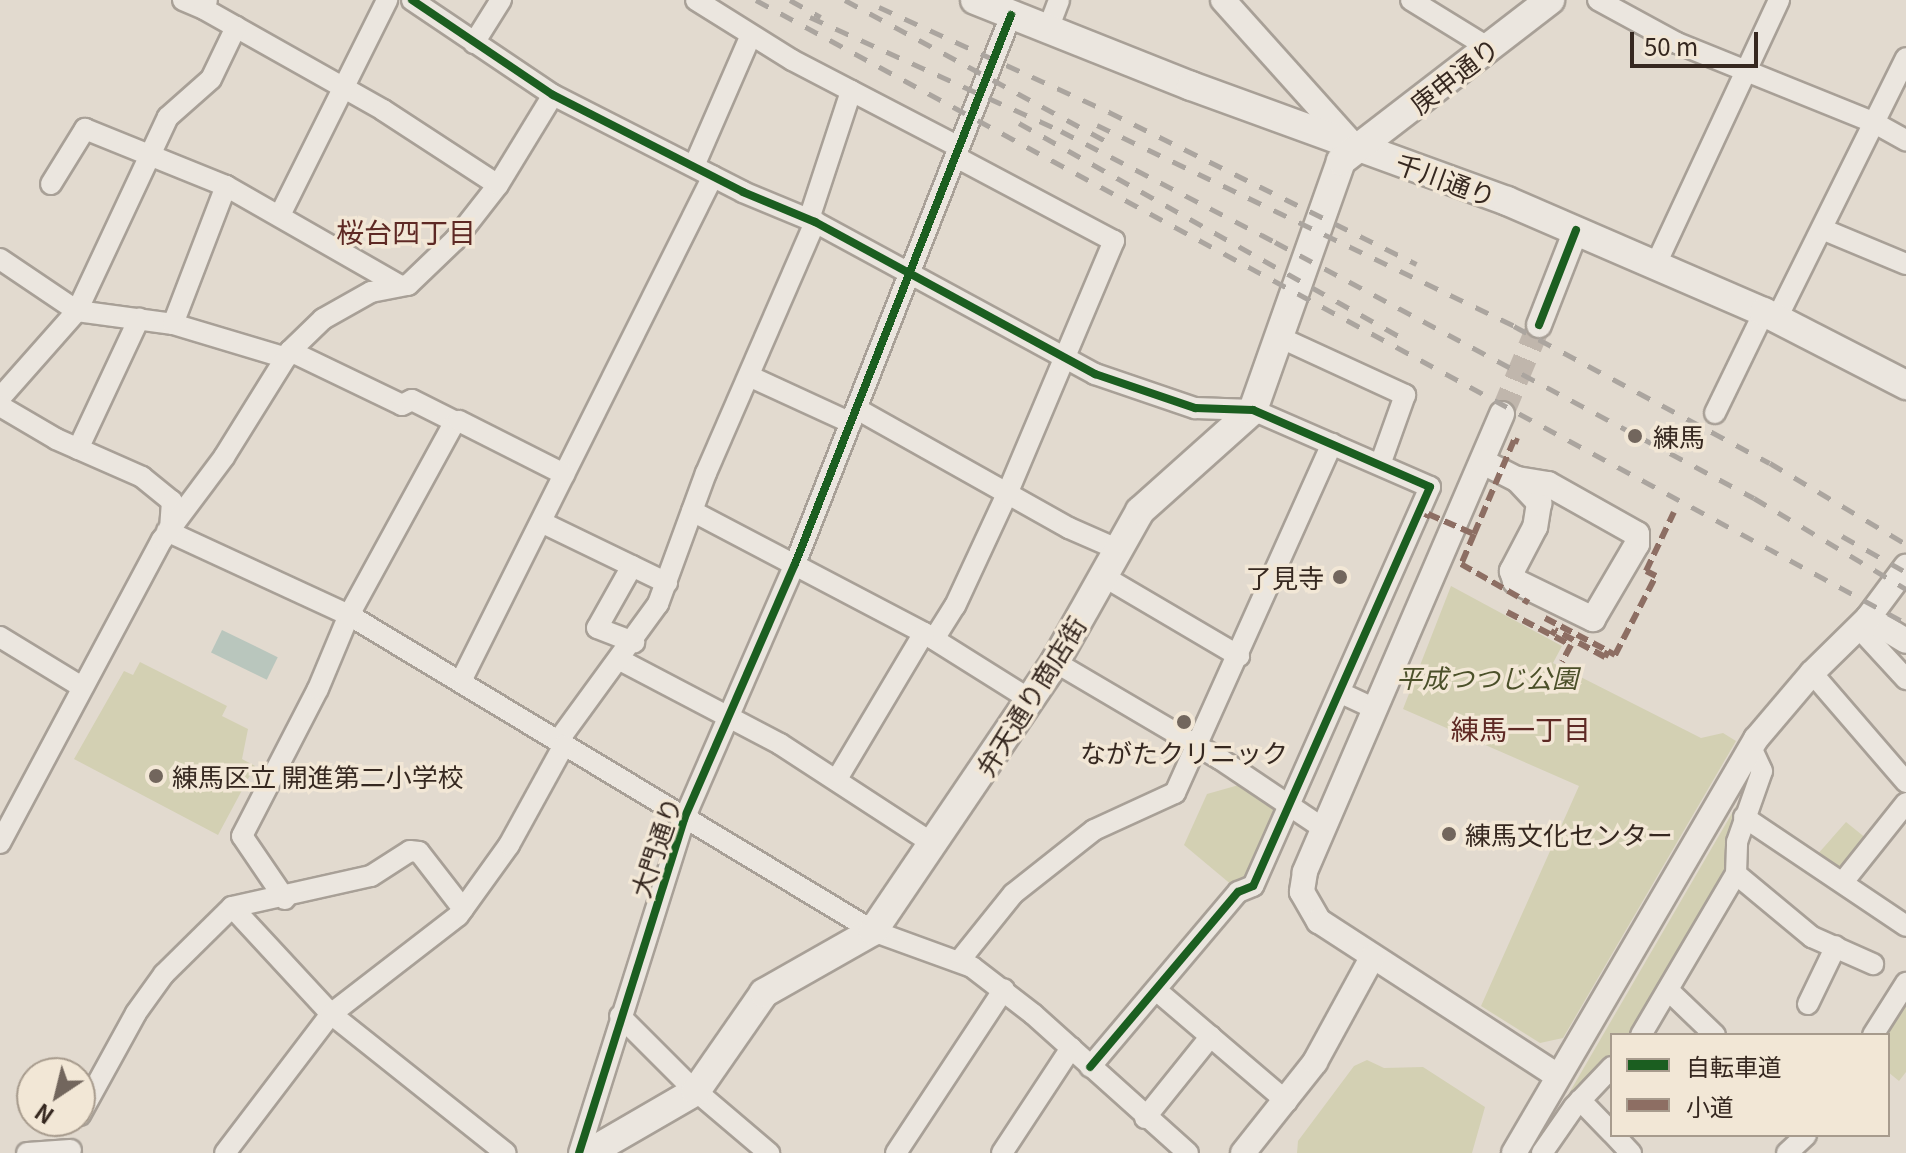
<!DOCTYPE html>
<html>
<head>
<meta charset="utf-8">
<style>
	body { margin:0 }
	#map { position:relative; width:1906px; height:1153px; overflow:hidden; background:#e2dacf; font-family:Georgia,"Noto Sans JP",serif }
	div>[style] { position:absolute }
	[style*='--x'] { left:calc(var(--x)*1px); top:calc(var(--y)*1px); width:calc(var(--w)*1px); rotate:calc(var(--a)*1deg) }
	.green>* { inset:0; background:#d3d0b3 }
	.water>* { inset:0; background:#b9c6bd; transform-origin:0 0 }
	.tertiary-tunnel>* { height:24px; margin-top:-12px; transform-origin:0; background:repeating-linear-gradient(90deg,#c0b6ac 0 24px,transparent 0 36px) }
	.roads { filter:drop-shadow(2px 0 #a8a097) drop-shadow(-2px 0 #a8a097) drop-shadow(0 2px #a8a097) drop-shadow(0 -2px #a8a097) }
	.minor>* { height:20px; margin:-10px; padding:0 10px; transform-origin:10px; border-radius:10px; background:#ebe6df }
	.tertiary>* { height:24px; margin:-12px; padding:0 12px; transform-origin:12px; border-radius:12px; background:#ebe6df }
	.secondary>* { height:28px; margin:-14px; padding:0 14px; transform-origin:14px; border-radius:14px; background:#ebe6df }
	.rail>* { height:5px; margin-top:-2.5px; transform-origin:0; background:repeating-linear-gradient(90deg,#aba59f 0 14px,transparent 0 28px) }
	.quiet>* { height:6px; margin-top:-3px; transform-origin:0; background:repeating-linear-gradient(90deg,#8d6e63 0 12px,transparent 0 18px) }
	.cycleway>* { height:8px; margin:-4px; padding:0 4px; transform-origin:4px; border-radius:4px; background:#1b5e20 }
	.dots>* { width:22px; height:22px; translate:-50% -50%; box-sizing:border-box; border:4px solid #f2e7d6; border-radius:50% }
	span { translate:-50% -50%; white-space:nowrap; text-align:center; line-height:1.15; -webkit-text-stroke:7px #f2e7d6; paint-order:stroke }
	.street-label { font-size:26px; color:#362820 }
	.poi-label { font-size:26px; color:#362820 }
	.left { translate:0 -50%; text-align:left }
	.right { translate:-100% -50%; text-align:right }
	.park-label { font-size:26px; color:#4b5029; font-style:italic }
	.neighbourhood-label { font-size:28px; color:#5e2924 }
	.legend { position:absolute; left:1610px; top:1033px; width:280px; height:104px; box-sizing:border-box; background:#f2e7d6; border:2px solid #a79b8d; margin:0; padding:10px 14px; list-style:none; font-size:24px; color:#362820 }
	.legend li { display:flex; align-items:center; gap:16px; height:40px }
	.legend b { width:40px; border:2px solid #a79b8d }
	.north { position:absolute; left:16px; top:1057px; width:80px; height:80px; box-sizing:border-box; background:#f2e7d6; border:2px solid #a79b8d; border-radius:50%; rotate:215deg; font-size:22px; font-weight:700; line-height:32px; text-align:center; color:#362820 }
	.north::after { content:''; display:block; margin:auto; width:28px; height:36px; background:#72665d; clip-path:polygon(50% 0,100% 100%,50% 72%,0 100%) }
	.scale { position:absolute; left:1630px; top:32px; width:128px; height:36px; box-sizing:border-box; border:4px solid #362820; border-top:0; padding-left:10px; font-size:24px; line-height:28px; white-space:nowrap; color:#362820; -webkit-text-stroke:6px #f2e7d6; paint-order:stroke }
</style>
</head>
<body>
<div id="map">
	<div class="green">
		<i style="clip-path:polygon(1451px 586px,1562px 646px,1553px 663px,1701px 738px,1723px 733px,1736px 741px,1563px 1038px,1540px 1043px,1481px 1006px,1579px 786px,1403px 709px)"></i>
		<i style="clip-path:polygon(140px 662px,227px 706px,222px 716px,248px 729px,242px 759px,255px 766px,218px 835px,74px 759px,124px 671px,133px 675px)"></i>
		<i style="clip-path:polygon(1246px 783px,1282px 807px,1247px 881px,1233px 886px,1184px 845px,1207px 794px)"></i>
		<i style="clip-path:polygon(1749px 784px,1728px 875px,1634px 1035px,1612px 1035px,1612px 1058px,1543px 1138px)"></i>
		<i style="clip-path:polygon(1846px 822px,1867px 839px,1846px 870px,1839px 871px,1817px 855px)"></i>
		<i style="clip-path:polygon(1906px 996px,1906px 1072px,1899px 1081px,1888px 1072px,1888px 1035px,1879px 1035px)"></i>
		<i style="clip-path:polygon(1367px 1060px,1384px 1068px,1423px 1067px,1485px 1107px,1472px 1153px,1297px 1153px,1298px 1141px,1354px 1066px)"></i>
	</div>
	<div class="water">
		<i style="left:222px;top:630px;width:62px;height:25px;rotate:26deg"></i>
	</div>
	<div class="tertiary-tunnel">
		<i style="--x:1502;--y:414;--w:96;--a:-67.4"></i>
	</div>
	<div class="roads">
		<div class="minor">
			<i style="--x:183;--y:0;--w:23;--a:23"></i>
			<i style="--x:207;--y:0;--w:9;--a:108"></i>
			<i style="--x:204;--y:9;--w:206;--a:29.4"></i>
			<i style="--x:383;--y:110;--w:137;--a:33.1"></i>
			<i style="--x:412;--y:0;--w:170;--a:34"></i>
			<i style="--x:553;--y:95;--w:213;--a:27"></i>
			<i style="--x:743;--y:192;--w:78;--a:22.6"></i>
			<i style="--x:815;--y:222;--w:319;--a:28.5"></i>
			<i style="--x:1095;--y:374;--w:106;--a:18.8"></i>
			<i style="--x:1195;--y:408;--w:58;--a:2"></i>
			<i style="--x:1253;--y:410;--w:193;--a:23.5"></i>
			<i style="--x:1430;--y:487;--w:436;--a:113.9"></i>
			<i style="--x:1253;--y:886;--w:16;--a:158"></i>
			<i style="--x:1238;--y:892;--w:229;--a:130.2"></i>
			<i style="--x:696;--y:0;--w:113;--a:32"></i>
			<i style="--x:792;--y:60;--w:188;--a:27.5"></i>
			<i style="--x:1411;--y:0;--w:92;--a:31.6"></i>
			<i style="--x:1598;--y:0;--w:90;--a:28.6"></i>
			<i style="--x:1677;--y:43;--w:211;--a:22"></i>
			<i style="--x:1873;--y:122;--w:38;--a:29"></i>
			<i style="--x:1048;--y:29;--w:31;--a:-69"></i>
			<i style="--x:474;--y:43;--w:51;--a:-57.9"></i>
			<i style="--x:694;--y:166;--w:141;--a:-66.5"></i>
			<i style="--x:51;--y:184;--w:65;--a:-58.3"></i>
			<i style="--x:85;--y:129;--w:152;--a:22"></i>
			<i style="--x:226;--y:186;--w:199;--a:29.8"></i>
			<i style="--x:281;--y:213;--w:238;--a:-63.5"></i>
			<i style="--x:809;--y:219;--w:135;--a:-71.8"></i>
			<i style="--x:1822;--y:229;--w:91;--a:22.6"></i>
			<i style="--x:0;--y:259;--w:93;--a:34"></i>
			<i style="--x:77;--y:311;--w:97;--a:7.7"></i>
			<i style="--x:173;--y:324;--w:118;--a:16.7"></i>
			<i style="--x:1656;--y:264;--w:291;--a:-65"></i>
			<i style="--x:1777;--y:318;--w:290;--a:-63.6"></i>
			<i style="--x:173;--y:324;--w:148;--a:-69"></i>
			<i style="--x:1279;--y:337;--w:139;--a:24.7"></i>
			<i style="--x:1405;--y:395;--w:74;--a:109.7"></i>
			<i style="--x:290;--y:351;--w:124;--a:25.7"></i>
			<i style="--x:402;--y:405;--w:11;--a:-27"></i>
			<i style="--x:412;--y:400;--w:49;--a:26.6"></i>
			<i style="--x:749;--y:376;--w:112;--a:24.7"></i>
			<i style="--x:0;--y:398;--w:116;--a:-48.5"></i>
			<i style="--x:77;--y:311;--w:214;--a:-64.9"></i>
			<i style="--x:168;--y:117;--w:57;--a:-41.5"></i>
			<i style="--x:211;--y:79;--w:58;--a:-64.3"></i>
			<i style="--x:0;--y:406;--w:65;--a:30.5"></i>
			<i style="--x:56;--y:439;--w:94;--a:23.8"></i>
			<i style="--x:142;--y:477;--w:38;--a:39"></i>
			<i style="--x:172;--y:501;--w:26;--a:94"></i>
			<i style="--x:857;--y:409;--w:243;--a:29.3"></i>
			<i style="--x:1069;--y:528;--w:52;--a:23.6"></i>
			<i style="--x:1715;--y:413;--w:112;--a:-64.1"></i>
			<i style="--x:78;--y:449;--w:144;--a:-64.9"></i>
			<i style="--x:692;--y:511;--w:262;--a:27.7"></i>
			<i style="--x:924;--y:633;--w:126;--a:32.1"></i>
			<i style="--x:541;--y:522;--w:140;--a:25.8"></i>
			<i style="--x:167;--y:531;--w:200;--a:24.8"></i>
			<i style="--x:349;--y:615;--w:612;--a:31.09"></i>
			<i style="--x:873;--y:931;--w:105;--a:20"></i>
			<i style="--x:972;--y:967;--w:77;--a:37.6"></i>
			<i style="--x:1033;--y:1014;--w:208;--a:41.9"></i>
			<i style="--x:632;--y:566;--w:71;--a:119.4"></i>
			<i style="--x:597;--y:628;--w:40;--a:21"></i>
			<i style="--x:1103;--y:576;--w:158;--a:30.5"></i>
			<i style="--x:1858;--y:627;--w:71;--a:47.3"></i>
			<i style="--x:0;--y:637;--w:96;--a:31.4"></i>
			<i style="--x:934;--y:639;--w:39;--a:-58"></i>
			<i style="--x:955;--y:606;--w:123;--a:-65.1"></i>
			<i style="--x:1007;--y:494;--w:275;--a:-67.1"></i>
			<i style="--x:1114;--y:241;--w:179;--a:-152"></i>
			<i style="--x:622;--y:661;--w:178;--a:27.7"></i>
			<i style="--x:780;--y:744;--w:181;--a:33.1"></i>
			<i style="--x:1055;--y:662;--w:191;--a:30.5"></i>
			<i style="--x:1220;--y:759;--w:125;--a:33.9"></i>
			<i style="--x:1812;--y:673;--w:144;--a:49.2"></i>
			<i style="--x:461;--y:681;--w:564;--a:-63.48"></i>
			<i style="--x:1341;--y:693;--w:38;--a:25"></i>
			<i style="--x:558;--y:741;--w:170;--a:-53.9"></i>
			<i style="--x:658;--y:604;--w:140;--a:-69.9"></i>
			<i style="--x:706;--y:473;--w:274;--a:-66.5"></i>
			<i style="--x:837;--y:779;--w:170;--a:-59.2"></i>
			<i style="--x:1744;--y:817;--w:195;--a:33.9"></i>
			<i style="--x:0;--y:843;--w:344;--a:-61.9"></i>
			<i style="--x:162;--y:540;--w:104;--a:-53.2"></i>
			<i style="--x:224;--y:457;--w:125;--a:-58.1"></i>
			<i style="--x:290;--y:351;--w:46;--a:-44.1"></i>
			<i style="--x:323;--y:319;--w:55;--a:-29.4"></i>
			<i style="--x:371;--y:292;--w:38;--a:-11"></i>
			<i style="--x:408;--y:285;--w:65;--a:-43.8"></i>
			<i style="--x:455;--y:240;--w:70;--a:-52"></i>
			<i style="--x:498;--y:185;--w:105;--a:-58.6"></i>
			<i style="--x:1736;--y:874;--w:99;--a:39.7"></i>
			<i style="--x:1812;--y:937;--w:67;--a:23.9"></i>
			<i style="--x:1843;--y:882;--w:101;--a:-51.4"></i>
			<i style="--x:285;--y:899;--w:76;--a:-124.3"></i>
			<i style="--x:242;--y:836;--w:165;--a:-62.7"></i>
			<i style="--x:318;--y:689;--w:80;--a:-67.3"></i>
			<i style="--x:349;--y:615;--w:217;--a:-61.3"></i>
			<i style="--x:453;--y:425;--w:7;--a:-34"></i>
			<i style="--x:459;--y:421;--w:118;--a:26.8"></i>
			<i style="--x:232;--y:907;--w:146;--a:47.2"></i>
			<i style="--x:331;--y:1014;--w:223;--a:38.5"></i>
			<i style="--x:960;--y:960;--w:85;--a:-51.2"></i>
			<i style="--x:1013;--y:894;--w:103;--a:-38.3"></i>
			<i style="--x:1094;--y:830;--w:89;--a:-24.6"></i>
			<i style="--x:1175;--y:793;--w:383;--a:-65.8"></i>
			<i style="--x:1156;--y:990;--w:172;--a:40.5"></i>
			<i style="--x:1668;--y:990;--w:65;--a:43.8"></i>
			<i style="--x:1808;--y:1004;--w:64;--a:-64.2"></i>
			<i style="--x:620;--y:1016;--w:99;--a:45"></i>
			<i style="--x:690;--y:1086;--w:104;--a:40.3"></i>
			<i style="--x:1641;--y:1035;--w:187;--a:-59.5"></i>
			<i style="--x:1736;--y:874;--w:32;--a:-88"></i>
			<i style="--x:1737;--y:842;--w:75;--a:-70.6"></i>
			<i style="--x:1762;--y:771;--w:26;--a:-115"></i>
			<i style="--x:1873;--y:1035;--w:62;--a:-57.6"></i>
			<i style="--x:1580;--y:1100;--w:46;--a:45.9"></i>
			<i style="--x:80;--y:1115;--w:116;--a:-61.2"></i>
			<i style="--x:136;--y:1013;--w:48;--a:-54.3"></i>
			<i style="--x:164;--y:974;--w:95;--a:-44.6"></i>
			<i style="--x:232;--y:907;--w:142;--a:-12.6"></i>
			<i style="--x:371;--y:876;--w:46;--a:-32.7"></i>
			<i style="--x:410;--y:851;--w:9;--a:6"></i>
			<i style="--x:419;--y:852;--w:72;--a:52.3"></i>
			<i style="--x:1145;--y:1118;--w:105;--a:-51.2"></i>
			<i style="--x:1614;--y:1135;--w:25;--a:47"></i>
			<i style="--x:27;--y:1153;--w:44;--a:-3.9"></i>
			<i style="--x:225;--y:1153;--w:175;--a:-52.7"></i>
			<i style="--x:331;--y:1014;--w:160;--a:-37.7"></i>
			<i style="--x:458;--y:916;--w:87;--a:-54.3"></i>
			<i style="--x:509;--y:845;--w:114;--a:-61.2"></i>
			<i style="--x:579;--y:1153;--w:350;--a:-72.5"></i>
			<i style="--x:684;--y:819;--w:278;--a:-66.5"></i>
			<i style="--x:795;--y:564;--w:590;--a:-68.52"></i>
			<i style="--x:896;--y:1153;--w:196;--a:-56.6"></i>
			<i style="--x:1002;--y:1153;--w:126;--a:-56.7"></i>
			<i style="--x:1542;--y:1153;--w:56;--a:-55.2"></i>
			<i style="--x:1574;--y:1107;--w:55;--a:-46.5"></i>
			<i style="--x:1787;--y:1153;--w:26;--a:-43"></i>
		</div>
		<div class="tertiary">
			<i style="--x:1223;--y:0;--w:198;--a:48.1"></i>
			<i style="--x:1539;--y:325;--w:102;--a:-68.7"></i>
			<i style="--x:1502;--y:414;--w:499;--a:113.3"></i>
			<i style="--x:1305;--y:872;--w:20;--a:99"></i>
			<i style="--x:1302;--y:892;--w:34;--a:60"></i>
			<i style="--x:1319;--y:921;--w:285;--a:33"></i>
			<i style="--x:1483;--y:462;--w:38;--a:27"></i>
			<i style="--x:1517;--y:479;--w:33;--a:47"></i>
			<i style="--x:1539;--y:503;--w:24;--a:99"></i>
			<i style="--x:1535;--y:527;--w:50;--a:117.6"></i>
			<i style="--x:1512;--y:571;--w:10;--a:73"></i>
			<i style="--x:1515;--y:581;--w:87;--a:26"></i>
			<i style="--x:1593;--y:619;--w:87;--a:-59.6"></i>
			<i style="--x:1637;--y:544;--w:10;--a:-90"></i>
			<i style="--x:1637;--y:534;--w:102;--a:-150.7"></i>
			<i style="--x:1548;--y:484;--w:31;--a:-171"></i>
			<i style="--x:1868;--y:618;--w:44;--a:31.2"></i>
			<i style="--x:1243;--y:1153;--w:116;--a:-51.6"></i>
			<i style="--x:1315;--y:1062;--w:119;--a:-61.3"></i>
			<i style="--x:1514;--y:1153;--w:480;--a:-59.7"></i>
			<i style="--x:1756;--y:739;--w:87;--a:-49.7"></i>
			<i style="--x:1812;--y:673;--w:78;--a:-44.5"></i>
			<i style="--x:1868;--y:618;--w:64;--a:-53.3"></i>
		</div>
		<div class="secondary">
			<i style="--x:975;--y:0;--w:232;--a:21.7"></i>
			<i style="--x:1191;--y:86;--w:336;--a:20"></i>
			<i style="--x:1507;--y:201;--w:280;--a:23.4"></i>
			<i style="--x:1764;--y:312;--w:160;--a:27.2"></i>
			<i style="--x:589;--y:1153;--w:124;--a:-30.1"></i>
			<i style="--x:696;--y:1091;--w:119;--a:-55.2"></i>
			<i style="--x:764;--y:993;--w:125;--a:-29.6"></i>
			<i style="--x:873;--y:931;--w:325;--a:-55.9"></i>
			<i style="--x:1055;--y:662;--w:173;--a:-60.6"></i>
			<i style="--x:1140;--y:511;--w:152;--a:-41.8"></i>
			<i style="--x:1253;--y:410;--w:264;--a:-70.5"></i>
			<i style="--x:1341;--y:161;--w:264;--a:-37.6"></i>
		</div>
	</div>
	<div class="rail">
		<i style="--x:756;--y:0;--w:1308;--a:28.45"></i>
		<i style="--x:790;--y:0;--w:35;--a:29"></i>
		<i style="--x:845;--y:0;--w:297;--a:28.4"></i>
		<i style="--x:879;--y:7;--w:253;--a:24.5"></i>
		<i style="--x:1109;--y:112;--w:343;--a:26.3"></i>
		<i style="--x:810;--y:17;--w:276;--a:24.4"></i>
		<i style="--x:1061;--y:131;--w:241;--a:27.4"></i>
		<i style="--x:1275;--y:242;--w:543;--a:28.12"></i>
		<i style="--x:1754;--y:498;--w:177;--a:30.9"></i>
		<i style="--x:1019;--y:123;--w:444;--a:29.3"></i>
		<i style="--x:1097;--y:125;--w:463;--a:25.7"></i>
		<i style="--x:1514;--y:326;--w:290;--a:28.2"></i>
		<i style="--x:1770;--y:463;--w:158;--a:30.8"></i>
		<i style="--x:1842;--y:536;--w:73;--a:29.4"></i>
	</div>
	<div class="quiet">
		<i style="--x:1426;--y:518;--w:4;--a:-63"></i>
		<i style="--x:1428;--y:514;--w:50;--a:23.5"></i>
		<i style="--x:1474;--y:534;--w:33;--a:113"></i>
		<i style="--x:1461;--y:564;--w:78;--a:29.8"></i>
		<i style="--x:1474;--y:534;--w:102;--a:-66.9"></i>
		<i style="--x:1514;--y:440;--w:5;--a:22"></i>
		<i style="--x:1507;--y:612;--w:72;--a:27.3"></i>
		<i style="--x:1571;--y:645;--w:19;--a:118"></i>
		<i style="--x:1545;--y:618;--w:71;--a:27.6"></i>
		<i style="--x:1608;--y:651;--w:7;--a:117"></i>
		<i style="--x:1605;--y:657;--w:57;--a:-151.6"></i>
		<i style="--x:1555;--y:630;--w:6;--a:121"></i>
		<i style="--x:1608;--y:651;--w:8;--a:30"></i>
		<i style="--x:1615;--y:655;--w:89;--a:-62.6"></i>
		<i style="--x:1656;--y:576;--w:11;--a:-153"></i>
		<i style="--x:1646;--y:571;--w:65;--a:-64.6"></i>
	</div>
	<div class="cycleway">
		<i style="--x:412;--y:0;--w:170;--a:34"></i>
		<i style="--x:553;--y:95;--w:213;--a:27"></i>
		<i style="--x:743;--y:192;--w:78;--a:22.6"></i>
		<i style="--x:815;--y:222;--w:319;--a:28.5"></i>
		<i style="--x:1095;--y:374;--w:106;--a:18.8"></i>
		<i style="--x:1195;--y:408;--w:58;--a:2"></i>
		<i style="--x:1253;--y:410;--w:193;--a:23.5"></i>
		<i style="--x:1430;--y:487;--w:436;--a:113.9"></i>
		<i style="--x:1253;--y:886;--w:16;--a:158"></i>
		<i style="--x:1238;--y:892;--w:229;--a:130.2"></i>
		<i style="--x:1539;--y:325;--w:102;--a:-68.7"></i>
		<i style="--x:579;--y:1153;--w:350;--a:-72.5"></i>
		<i style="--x:684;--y:819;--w:278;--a:-66.5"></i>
		<i style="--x:795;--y:564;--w:590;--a:-68.52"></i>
	</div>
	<div class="dots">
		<i style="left:1635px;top:436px;background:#72665d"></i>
		<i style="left:1340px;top:577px;background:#72665d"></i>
		<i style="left:1184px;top:722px;background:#72665d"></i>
		<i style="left:156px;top:776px;background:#72665d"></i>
		<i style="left:1449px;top:834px;background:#72665d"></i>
	</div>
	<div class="street-label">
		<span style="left:1454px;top:75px;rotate:-38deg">庚申通り</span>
		<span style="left:1446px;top:179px;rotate:20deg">千川通り</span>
		<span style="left:1030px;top:696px;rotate:-58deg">弁天通り商店街</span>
		<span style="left:655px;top:847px;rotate:-71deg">大門通り</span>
	</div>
	<div class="poi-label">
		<span class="left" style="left:1653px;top:436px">練馬</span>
		<span class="right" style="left:1324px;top:577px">了見寺</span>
		<span style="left:1184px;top:752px">ながたクリニック</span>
		<span class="left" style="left:172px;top:776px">練馬区立 開進第二小学校</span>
		<span class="left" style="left:1465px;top:834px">練馬文化センター</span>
	</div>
	<div class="park-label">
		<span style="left:1487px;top:677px">平成つつじ公園</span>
	</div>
	<div class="neighbourhood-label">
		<span style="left:406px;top:231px">桜台四丁目</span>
		<span style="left:1521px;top:728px">練馬一丁目</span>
	</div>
	<ul class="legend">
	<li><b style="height:10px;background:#1b5e20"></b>自転車道</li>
	<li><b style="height:10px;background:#8d6e63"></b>小道</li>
	</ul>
	<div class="north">N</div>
	<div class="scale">50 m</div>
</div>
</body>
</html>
